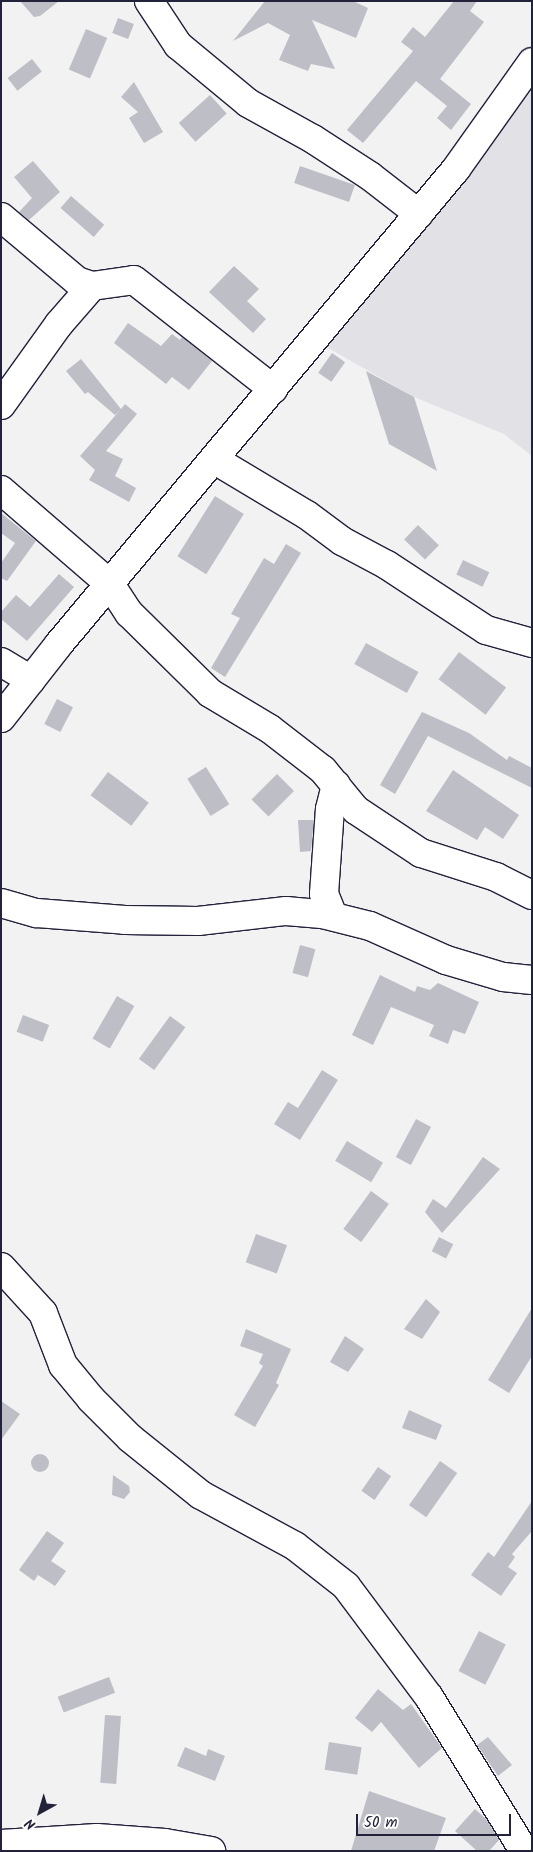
<!DOCTYPE html>
<html>
<head>
<meta charset="utf-8">
<style>
	body { margin:0 }
	#map { position:relative; width:533px; height:1852px; overflow:hidden; background:#f2f2f3; font-family:Kalam,sans-serif }
	div>[style] { position:absolute }
	[style*='--x'] { left:calc(var(--x)*1px); top:calc(var(--y)*1px); width:calc(var(--w)*1px); rotate:calc(var(--a)*1deg) }
	.built>* { inset:0; background:#e2e2e6 }
	.building>* { inset:0; background:#bebec6; transform-origin:0 0 }
	.round { border-radius:50% }
	.roads { filter:drop-shadow(1px 0 #22223b) drop-shadow(-1px 0 #22223b) drop-shadow(0 1px #22223b) drop-shadow(0 -1px #22223b) }
	.minor>* { height:28px; margin:-14px; padding:0 14px; transform-origin:14px; border-radius:14px; background:#fff }
	span { translate:-50% -50%; white-space:nowrap; text-align:center; line-height:1.15; -webkit-text-stroke:5px #fff; paint-order:stroke }
	.frame { position:absolute; inset:0; border:2px solid #22223b; pointer-events:none }
	.north { position:absolute; left:15px; top:1787px; width:50px; height:50px; -webkit-text-stroke:4px #fff; paint-order:stroke; rotate:219deg; font-size:14px; font-weight:700; line-height:20px; text-align:center; color:#22223b }
	.north::after { content:''; display:block; margin:auto; width:18px; height:22px; background:#22223b; clip-path:polygon(50% 0,100% 100%,50% 72%,0 100%) }
	.scale { position:absolute; left:356px; top:1814px; width:155px; height:22px; box-sizing:border-box; border:2px solid #22223b; border-top:0; padding-left:6px; font-size:15px; line-height:18px; white-space:nowrap; color:#22223b; -webkit-text-stroke:4px #fff; paint-order:stroke }
</style>
</head>
<body>
<div id="map">
	<div class="built">
		<i style="clip-path:polygon(532px 77px,532px 456px,504px 434px,414px 397px,311px 338px)"></i>
	</div>
	<div class="building">
		<i style="clip-path:polygon(20px 1px,59px 1px,40px 16px,34px 17px)"></i>
		<i style="clip-path:polygon(265px 1px,353px 1px,368px 8px,356px 38px,312px 20px,335px 69px,311px 64px,308px 71px,279px 60px,290px 35px,268px 23px,233px 41px)"></i>
		<i style="clip-path:polygon(454px 1px,477px 1px,470px 11px,484px 22px,440px 79px,471px 104px,451px 130px,437px 118px,447px 106px,416px 81px,363px 143px,347px 130px,413px 51px,401px 42px,413px 27px,425px 37px)"></i>
		<i style="left:118px;top:18px;width:17px;height:16px;rotate:21deg"></i>
		<i style="left:86px;top:29px;width:23px;height:44px;rotate:23deg"></i>
		<i style="left:32px;top:59px;width:16px;height:31px;rotate:52deg"></i>
		<i style="clip-path:polygon(134px 82px,163px 132px,144px 143px,129px 118px,138px 112px,121px 97px)"></i>
		<i style="left:210px;top:95px;width:25px;height:42px;rotate:48deg"></i>
		<i style="clip-path:polygon(33px 161px,60px 192px,29px 220px,19px 212px,32px 198px,14px 177px)"></i>
		<i style="left:300px;top:166px;width:58px;height:18px;rotate:19deg"></i>
		<i style="left:71px;top:196px;width:44px;height:16px;rotate:41deg"></i>
		<i style="clip-path:polygon(234px 266px,259px 289px,247px 301px,266px 319px,253px 333px,209px 292px)"></i>
		<i style="clip-path:polygon(128px 323px,161px 346px,172px 334px,180px 340px,182px 337px,212px 361px,189px 390px,172px 377px,166px 384px,114px 343px)"></i>
		<i style="left:332px;top:353px;width:16px;height:24px;rotate:35deg"></i>
		<i style="clip-path:polygon(81px 359px,121px 409px,125px 404px,137px 414px,106px 451px,123px 459px,115px 476px,136px 488px,129px 502px,89px 480px,95px 470px,80px 456px,121px 409px,115px 415px,88px 392px,85px 394px,66px 371px)"></i>
		<i style="clip-path:polygon(366px 371px,414px 397px,437px 471px,389px 444px)"></i>
		<i style="left:215px;top:496px;width:34px;height:71px;rotate:32deg"></i>
		<i style="clip-path:polygon(1px 513px,36px 541px,7px 581px,1px 578px,1px 563px,15px 543px,1px 533px)"></i>
		<i style="left:418px;top:525px;width:29px;height:20px;rotate:44deg"></i>
		<i style="clip-path:polygon(286px 544px,301px 553px,225px 677px,211px 668px,240px 618px,231px 614px,264px 558px,274px 564px)"></i>
		<i style="left:463px;top:560px;width:29px;height:16px;rotate:25deg"></i>
		<i style="clip-path:polygon(59px 574px,74px 587px,27px 641px,1px 619px,1px 612px,16px 595px,30px 607px)"></i>
		<i style="left:366px;top:643px;width:60px;height:24px;rotate:29deg"></i>
		<i style="left:459px;top:652px;width:59px;height:34px;rotate:37deg"></i>
		<i style="left:57px;top:699px;width:18px;height:28px;rotate:27deg"></i>
		<i style="clip-path:polygon(422px 712px,469px 733px,507px 760px,509px 756px,532px 768px,532px 788px,428px 736px,395px 794px,380px 785px)"></i>
		<i style="left:206px;top:767px;width:44px;height:22px;rotate:58deg"></i>
		<i style="clip-path:polygon(453px 770px,519px 815px,503px 839px,485px 827px,477px 840px,426px 811px)"></i>
		<i style="left:108px;top:772px;width:51px;height:29px;rotate:37deg"></i>
		<i style="left:277px;top:774px;width:24px;height:36px;rotate:45deg"></i>
		<i style="clip-path:polygon(298px 820px,314px 820px,311px 851px,300px 852px)"></i>
		<i style="left:300px;top:945px;width:16px;height:29px;rotate:15deg"></i>
		<i style="clip-path:polygon(380px 975px,415px 992px,417px 986px,430px 990px,438px 983px,479px 1002px,465px 1034px,453px 1030px,448px 1044px,429px 1036px,434px 1025px,391px 1007px,373px 1045px,352px 1035px)"></i>
		<i style="left:117px;top:996px;width:20px;height:49px;rotate:30deg"></i>
		<i style="left:23px;top:1015px;width:28px;height:18px;rotate:21deg"></i>
		<i style="left:170px;top:1016px;width:19px;height:53px;rotate:36deg"></i>
		<i style="clip-path:polygon(322px 1070px,338px 1080px,300px 1140px,274px 1124px,288px 1102px,298px 1108px)"></i>
		<i style="left:416px;top:1119px;width:17px;height:43px;rotate:28deg"></i>
		<i style="left:347px;top:1141px;width:42px;height:23px;rotate:31deg"></i>
		<i style="clip-path:polygon(483px 1157px,500px 1169px,442px 1233px,425px 1212px,433px 1199px,446px 1208px)"></i>
		<i style="left:371px;top:1191px;width:22px;height:47px;rotate:36deg"></i>
		<i style="left:256px;top:1234px;width:33px;height:30px;rotate:20deg"></i>
		<i style="left:439px;top:1237px;width:16px;height:16px;rotate:27deg"></i>
		<i style="clip-path:polygon(426px 1299px,440px 1312px,422px 1339px,404px 1329px)"></i>
		<i style="clip-path:polygon(532px 1308px,532px 1356px,509px 1393px,488px 1380px)"></i>
		<i style="clip-path:polygon(246px 1329px,291px 1349px,276px 1383px,279px 1385px,255px 1427px,234px 1415px,263px 1366px,259px 1363px,263px 1354px,240px 1346px)"></i>
		<i style="clip-path:polygon(345px 1336px,364px 1349px,348px 1372px,330px 1362px)"></i>
		<i style="clip-path:polygon(1px 1401px,20px 1414px,1px 1440px)"></i>
		<i style="clip-path:polygon(409px 1410px,442px 1425px,436px 1440px,402px 1428px)"></i>
		<i class="round" style="left:31px;top:1454px;width:18px;height:18px"></i>
		<i style="left:440px;top:1461px;width:21px;height:54px;rotate:35deg"></i>
		<i style="left:378px;top:1467px;width:16px;height:29px;rotate:35deg"></i>
		<i style="clip-path:polygon(113px 1475px,129px 1486px,130px 1492px,124px 1499px,112px 1495px)"></i>
		<i style="clip-path:polygon(532px 1501px,532px 1531px,512px 1554px,515px 1557px,508px 1567px,517px 1573px,501px 1596px,471px 1575px,488px 1552px,494px 1557px)"></i>
		<i style="clip-path:polygon(47px 1531px,64px 1543px,51px 1561px,66px 1571px,55px 1586px,38px 1575px,34px 1581px,19px 1570px)"></i>
		<i style="left:479px;top:1631px;width:30px;height:45px;rotate:27deg"></i>
		<i style="left:109px;top:1677px;width:17px;height:55px;rotate:69deg"></i>
		<i style="clip-path:polygon(378px 1689px,403px 1710px,411px 1704px,442px 1748px,419px 1768px,381px 1722px,372px 1732px,355px 1718px)"></i>
		<i style="left:105px;top:1715px;width:16px;height:68px;rotate:4deg"></i>
		<i style="clip-path:polygon(488px 1737px,512px 1765px,498px 1776px,477px 1745px)"></i>
		<i style="left:329px;top:1742px;width:33px;height:28px;rotate:9deg"></i>
		<i style="clip-path:polygon(185px 1747px,206px 1756px,208px 1749px,225px 1756px,215px 1781px,177px 1766px)"></i>
		<i style="clip-path:polygon(369px 1791px,446px 1818px,434px 1851px,351px 1851px)"></i>
		<i style="clip-path:polygon(475px 1809px,486px 1819px,499px 1840px,489px 1851px,477px 1851px,455px 1831px)"></i>
	</div>
	<div class="roads">
		<div class="minor">
			<i style="--x:149;--y:1;--w:53;--a:56.6"></i>
			<i style="--x:178;--y:45;--w:91;--a:39.6"></i>
			<i style="--x:248;--y:103;--w:74;--a:29"></i>
			<i style="--x:313;--y:139;--w:68;--a:33"></i>
			<i style="--x:370;--y:176;--w:62;--a:37.8"></i>
			<i style="--x:1;--y:217;--w:99;--a:40.1"></i>
			<i style="--x:77;--y:281;--w:16;--a:18"></i>
			<i style="--x:92;--y:286;--w:42;--a:-8.1"></i>
			<i style="--x:134;--y:280;--w:177;--a:38.1"></i>
			<i style="--x:1;--y:405;--w:100;--a:-54.4"></i>
			<i style="--x:59;--y:324;--w:50;--a:-49"></i>
			<i style="--x:215;--y:460;--w:107;--a:30.9"></i>
			<i style="--x:307;--y:515;--w:44;--a:36.6"></i>
			<i style="--x:342;--y:541;--w:51;--a:28.1"></i>
			<i style="--x:387;--y:565;--w:118;--a:33.3"></i>
			<i style="--x:486;--y:630;--w:48;--a:15.8"></i>
			<i style="--x:1;--y:490;--w:144;--a:40.8"></i>
			<i style="--x:110;--y:584;--w:35;--a:57"></i>
			<i style="--x:129;--y:613;--w:114;--a:44.6"></i>
			<i style="--x:210;--y:693;--w:70;--a:31"></i>
			<i style="--x:270;--y:729;--w:67;--a:37.7"></i>
			<i style="--x:323;--y:770;--w:52;--a:50.5"></i>
			<i style="--x:356;--y:810;--w:78;--a:33.5"></i>
			<i style="--x:421;--y:853;--w:79;--a:17.7"></i>
			<i style="--x:496;--y:877;--w:40;--a:26.6"></i>
			<i style="--x:1;--y:662;--w:35;--a:31"></i>
			<i style="--x:1;--y:718;--w:94;--a:-51.9"></i>
			<i style="--x:59;--y:644;--w:619;--a:-50.11"></i>
			<i style="--x:456;--y:169;--w:131;--a:-54.6"></i>
			<i style="--x:1;--y:903;--w:37;--a:16"></i>
			<i style="--x:37;--y:913;--w:88;--a:4.5"></i>
			<i style="--x:125;--y:920;--w:73;--a:0.8"></i>
			<i style="--x:198;--y:921;--w:89;--a:-6.5"></i>
			<i style="--x:286;--y:911;--w:36;--a:5"></i>
			<i style="--x:322;--y:914;--w:49;--a:14"></i>
			<i style="--x:370;--y:926;--w:83;--a:24.1"></i>
			<i style="--x:446;--y:960;--w:59;--a:16.6"></i>
			<i style="--x:503;--y:977;--w:29;--a:6"></i>
			<i style="--x:333;--y:916;--w:24;--a:-112"></i>
			<i style="--x:324;--y:894;--w:85;--a:-86"></i>
			<i style="--x:330;--y:809;--w:25;--a:-76"></i>
			<i style="--x:1;--y:1267;--w:62;--a:47.6"></i>
			<i style="--x:43;--y:1313;--w:56;--a:69"></i>
			<i style="--x:63;--y:1365;--w:44;--a:50.5"></i>
			<i style="--x:91;--y:1399;--w:55;--a:45"></i>
			<i style="--x:130;--y:1438;--w:91;--a:38.8"></i>
			<i style="--x:201;--y:1495;--w:107;--a:28.5"></i>
			<i style="--x:295;--y:1546;--w:65;--a:38.1"></i>
			<i style="--x:346;--y:1586;--w:139;--a:53.2"></i>
			<i style="--x:429;--y:1697;--w:181;--a:58.3"></i>
			<i style="--x:1;--y:1844;--w:96;--a:-3.6"></i>
			<i style="--x:97;--y:1838;--w:68;--a:4.2"></i>
			<i style="--x:165;--y:1843;--w:47;--a:9.9"></i>
		</div>
	</div>
	<div class="frame"></div>
	<div class="north">N</div>
	<div class="scale">50 m</div>
</div>
</body>
</html>
